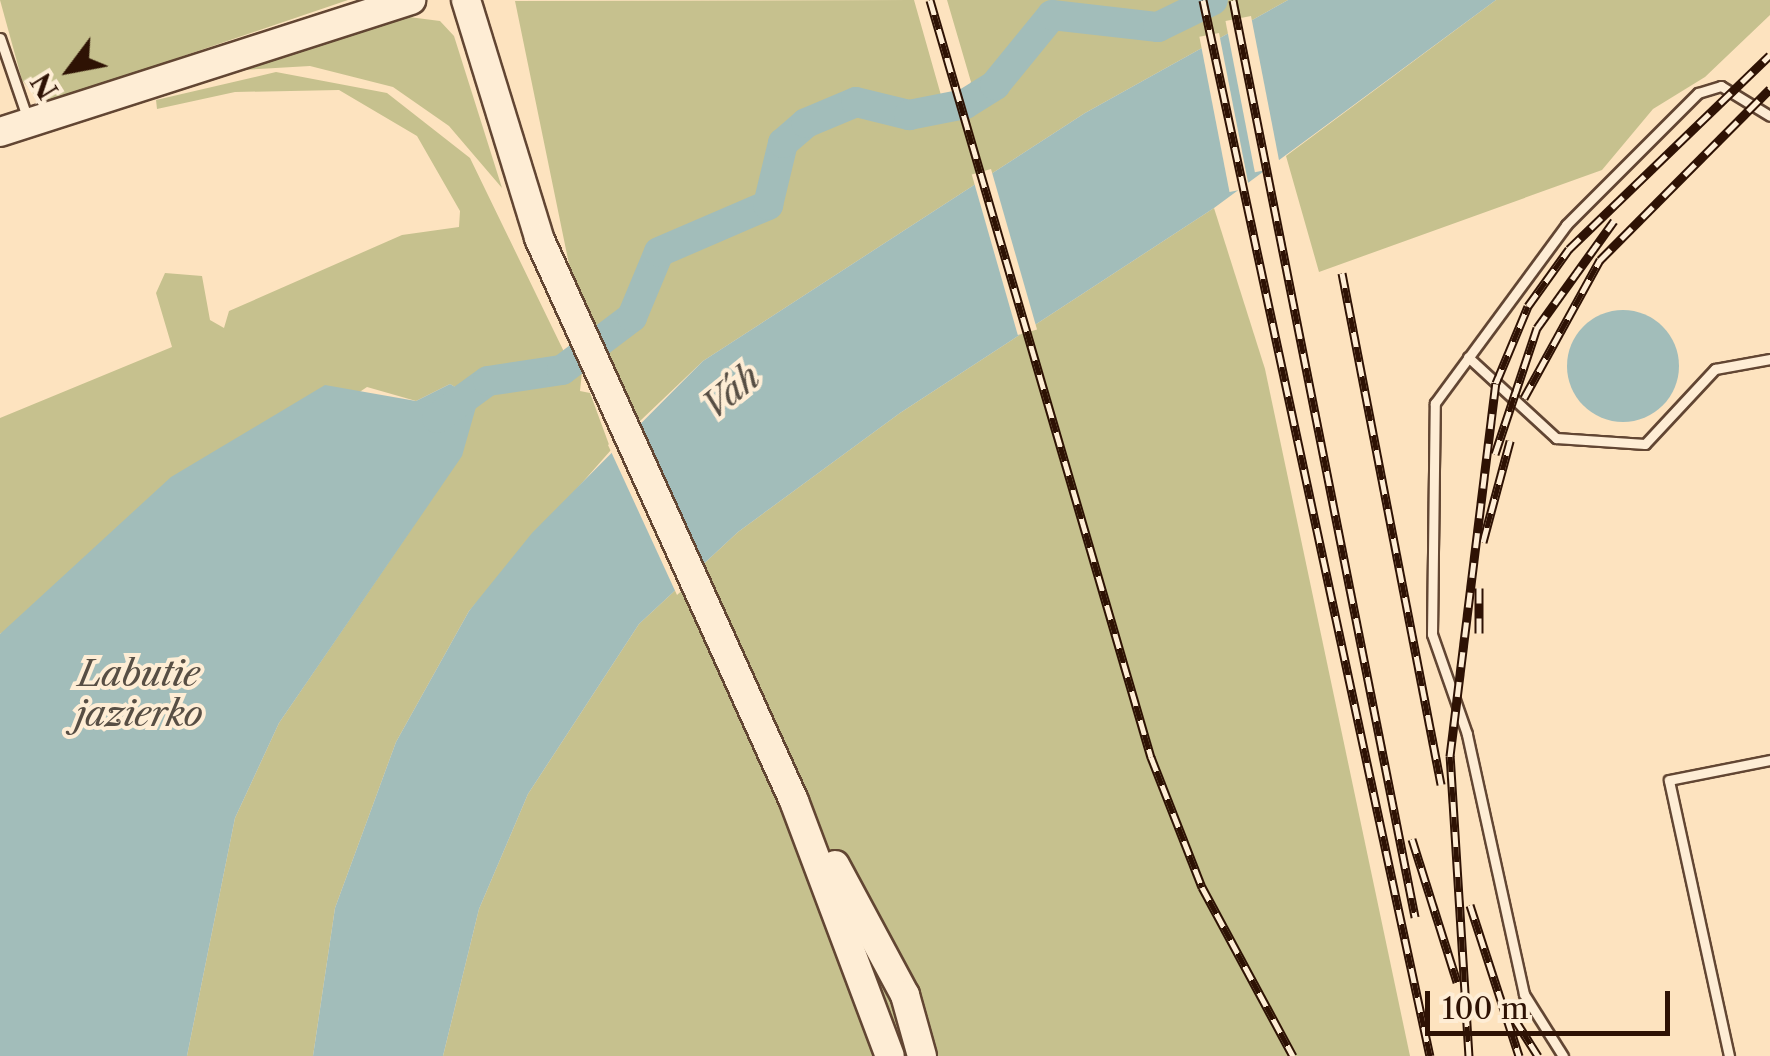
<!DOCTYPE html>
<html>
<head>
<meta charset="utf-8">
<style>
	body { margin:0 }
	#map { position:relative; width:1770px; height:1056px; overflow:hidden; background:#fde3bf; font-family:"Libre Caslon Text",serif }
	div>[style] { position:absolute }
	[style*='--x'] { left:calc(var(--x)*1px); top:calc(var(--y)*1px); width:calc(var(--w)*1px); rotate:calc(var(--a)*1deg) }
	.green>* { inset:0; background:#c6c18e }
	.water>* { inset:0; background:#a2bdba }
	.round { border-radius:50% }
	.pier>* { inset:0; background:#fde3bf; transform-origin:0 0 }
	.river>* { height:30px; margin:-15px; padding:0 15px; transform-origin:15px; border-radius:15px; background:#a2bdba }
	.roads { filter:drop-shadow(2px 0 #624633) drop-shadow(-2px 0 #624633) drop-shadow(0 2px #624633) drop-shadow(0 -2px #624633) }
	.service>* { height:9px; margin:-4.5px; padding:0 4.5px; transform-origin:4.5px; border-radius:4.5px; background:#feedd5 }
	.secondary>* { height:28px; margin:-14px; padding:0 14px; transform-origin:14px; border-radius:14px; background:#feedd5 }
	.rail>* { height:9px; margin-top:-4.5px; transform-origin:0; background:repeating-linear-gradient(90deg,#feedd5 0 15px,#2e1204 0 30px); box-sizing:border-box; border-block:2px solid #2e1204 }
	span { translate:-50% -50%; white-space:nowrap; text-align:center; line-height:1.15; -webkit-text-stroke:8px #feedd5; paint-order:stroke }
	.water-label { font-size:35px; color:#574e44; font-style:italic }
	.north { position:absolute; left:20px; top:20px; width:100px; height:100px; -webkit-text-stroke:8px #feedd5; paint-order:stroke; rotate:238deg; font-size:28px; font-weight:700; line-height:40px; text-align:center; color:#2e1204 }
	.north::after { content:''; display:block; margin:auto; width:35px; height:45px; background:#2e1204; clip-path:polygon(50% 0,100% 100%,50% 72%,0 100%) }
	.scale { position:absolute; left:1425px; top:991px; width:245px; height:45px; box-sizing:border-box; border:5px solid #2e1204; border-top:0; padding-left:12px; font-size:30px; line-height:35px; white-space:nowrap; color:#2e1204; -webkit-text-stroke:8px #feedd5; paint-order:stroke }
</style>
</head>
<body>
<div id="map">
	<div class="green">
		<i style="clip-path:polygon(0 0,348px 0,42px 104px,22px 80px)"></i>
		<i style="clip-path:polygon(914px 0,948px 120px,971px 82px,947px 0,1288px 0,1085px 113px,703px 361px,640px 421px,571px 274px,515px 1px)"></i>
		<i style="clip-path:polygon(1496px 0,1770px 0,1770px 15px,1705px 77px,1653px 109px,1602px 170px,1319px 272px,1286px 156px)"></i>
		<i style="clip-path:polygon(409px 17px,440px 21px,454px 36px,502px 188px,449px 126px,393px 87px,310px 66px,227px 71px)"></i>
		<i style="clip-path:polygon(276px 72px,387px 93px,470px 158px,568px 360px,582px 372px,580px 391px,590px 393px,611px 450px,469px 611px,396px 742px,335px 908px,313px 1056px,187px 1056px,235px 818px,279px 723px,412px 528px,477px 400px,450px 384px,416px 401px,367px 387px,0 634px,0 418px,172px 347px,156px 293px,165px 273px,202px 276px,210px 320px,224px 328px,229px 311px,402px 235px,459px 227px,460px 211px,417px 136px,339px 90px,235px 92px,157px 109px,156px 100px)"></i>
		<i style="clip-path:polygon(1214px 208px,1265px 369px,1410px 1056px,443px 1056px,479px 909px,528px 794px,639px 624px,738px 532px,900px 413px)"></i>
	</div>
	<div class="water">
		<i style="clip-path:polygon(1288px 0,1496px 0,1214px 208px,900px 413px,738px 532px,639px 624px,528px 794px,479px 909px,443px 1056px,313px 1056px,335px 908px,396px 742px,469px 611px,532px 533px,703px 361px,1085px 113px)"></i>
		<i class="round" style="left:1567px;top:310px;width:112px;height:112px"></i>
		<i style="clip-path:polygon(450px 384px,478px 400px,462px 456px,279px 723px,235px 818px,187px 1056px,0 1056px,0 634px,171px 477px,325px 385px,416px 401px)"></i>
	</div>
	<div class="pier">
		<i style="left:1251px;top:16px;width:154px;height:26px;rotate:79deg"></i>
		<i style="left:1219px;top:33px;width:158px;height:20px;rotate:79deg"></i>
		<i style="left:991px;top:169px;width:167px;height:20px;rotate:74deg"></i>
		<i style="clip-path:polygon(636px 419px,705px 570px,677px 595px,608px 445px)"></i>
	</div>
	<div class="river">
		<i style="--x:437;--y:418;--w:63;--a:-36"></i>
		<i style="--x:488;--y:381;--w:75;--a:-8.5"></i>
		<i style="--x:562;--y:370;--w:88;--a:-37.1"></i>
		<i style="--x:632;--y:317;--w:70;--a:-67.4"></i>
		<i style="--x:659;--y:252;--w:119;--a:-23.3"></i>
		<i style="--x:768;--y:205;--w:64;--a:-76.4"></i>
		<i style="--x:783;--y:143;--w:30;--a:-41"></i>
		<i style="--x:806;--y:123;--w:54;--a:-22.8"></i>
		<i style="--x:856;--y:102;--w:55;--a:13.8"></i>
		<i style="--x:909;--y:115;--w:57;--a:-11.1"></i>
		<i style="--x:965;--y:104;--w:36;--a:-32"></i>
		<i style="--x:995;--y:85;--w:90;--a:-50.8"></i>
		<i style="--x:1052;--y:15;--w:107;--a:6.5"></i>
		<i style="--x:1158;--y:27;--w:61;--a:-26.1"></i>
	</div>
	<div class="roads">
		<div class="service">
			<i style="--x:0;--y:38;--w:87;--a:71.1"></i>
			<i style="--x:1468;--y:357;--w:120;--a:42.6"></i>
			<i style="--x:1556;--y:438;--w:89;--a:3.9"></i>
			<i style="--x:1645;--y:444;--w:103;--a:-47"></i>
			<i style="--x:1715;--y:369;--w:56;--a:-10.3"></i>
			<i style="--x:1563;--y:1056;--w:73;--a:-122.2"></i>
			<i style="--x:1524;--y:994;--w:266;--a:-102.4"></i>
			<i style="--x:1467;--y:734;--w:106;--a:-109.3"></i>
			<i style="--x:1432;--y:634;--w:231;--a:-89.3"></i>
			<i style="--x:1435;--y:403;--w:221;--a:-53.6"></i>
			<i style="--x:1566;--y:225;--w:187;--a:-45"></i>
			<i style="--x:1698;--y:93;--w:24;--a:-17"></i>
			<i style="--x:1721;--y:86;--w:57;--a:31.5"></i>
			<i style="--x:1729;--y:1056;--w:282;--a:-102.3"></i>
			<i style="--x:1669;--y:780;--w:103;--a:-11.2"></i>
		</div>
		<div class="secondary">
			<i style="--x:466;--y:0;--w:249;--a:72.9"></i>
			<i style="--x:539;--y:238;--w:618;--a:65.63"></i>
			<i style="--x:794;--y:801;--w:272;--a:69.4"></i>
			<i style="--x:0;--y:132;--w:432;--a:-17.8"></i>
			<i style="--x:835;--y:865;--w:148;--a:61.7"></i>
			<i style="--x:905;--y:995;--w:63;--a:74.4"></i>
		</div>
	</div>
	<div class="rail">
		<i style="--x:930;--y:0;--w:789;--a:73.73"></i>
		<i style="--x:1151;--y:757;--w:140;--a:68.6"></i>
		<i style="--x:1202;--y:887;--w:192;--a:61.7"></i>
		<i style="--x:1203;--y:0;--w:1080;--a:77.87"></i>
		<i style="--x:1233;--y:0;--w:935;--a:78.77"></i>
		<i style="--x:1342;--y:273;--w:521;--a:79.04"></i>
		<i style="--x:1524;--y:398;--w:158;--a:-61.2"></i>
		<i style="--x:1600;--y:260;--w:241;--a:-45.2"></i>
		<i style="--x:1495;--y:454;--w:133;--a:-71.6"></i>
		<i style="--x:1537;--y:328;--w:132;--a:-54.3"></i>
		<i style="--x:1483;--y:542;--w:105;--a:-75"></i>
		<i style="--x:1479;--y:633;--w:45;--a:-90"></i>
		<i style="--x:1412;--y:839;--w:150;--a:72.5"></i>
		<i style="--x:1470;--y:905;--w:159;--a:72"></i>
		<i style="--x:1514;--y:1018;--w:45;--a:57.7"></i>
		<i style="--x:1469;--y:1056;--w:301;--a:-93.6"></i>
		<i style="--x:1450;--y:756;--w:376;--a:-83"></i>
		<i style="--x:1496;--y:383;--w:83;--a:-67.4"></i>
		<i style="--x:1528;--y:306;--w:70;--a:-54.3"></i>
		<i style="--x:1569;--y:249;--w:279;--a:-44"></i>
	</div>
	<div class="water-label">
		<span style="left:731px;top:392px;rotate:-39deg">Váh</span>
		<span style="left:139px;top:694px">Labutie<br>jazierko</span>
	</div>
	<div class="north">N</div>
	<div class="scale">100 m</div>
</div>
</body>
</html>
